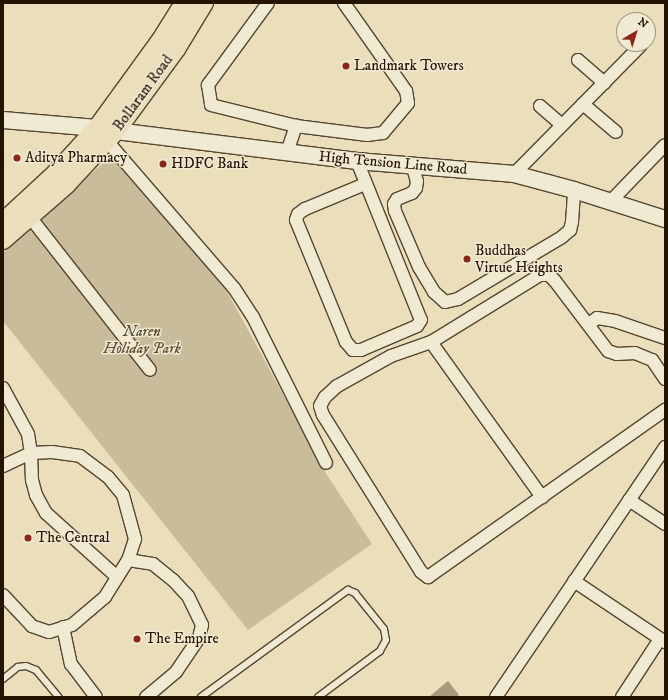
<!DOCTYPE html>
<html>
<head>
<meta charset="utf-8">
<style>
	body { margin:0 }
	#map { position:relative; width:668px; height:700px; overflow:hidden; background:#eadebb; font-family:"IM FELL DW Pica",serif }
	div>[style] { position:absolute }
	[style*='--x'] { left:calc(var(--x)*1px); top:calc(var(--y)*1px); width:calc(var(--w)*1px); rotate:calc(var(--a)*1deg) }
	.green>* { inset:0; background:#c8bc9b }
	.water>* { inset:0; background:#a6997c }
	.roads { filter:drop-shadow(1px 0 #554630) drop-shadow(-1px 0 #554630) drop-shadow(0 1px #554630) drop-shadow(0 -1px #554630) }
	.lane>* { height:6px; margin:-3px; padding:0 3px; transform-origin:3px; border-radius:3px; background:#f1ead3 }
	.street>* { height:12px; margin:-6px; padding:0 6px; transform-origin:6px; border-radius:6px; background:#f1ead3 }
	.secondary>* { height:16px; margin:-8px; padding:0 8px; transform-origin:8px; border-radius:8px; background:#f1ead3 }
	.primary>* { height:18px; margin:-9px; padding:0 9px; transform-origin:9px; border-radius:9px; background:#eadebb }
	.dots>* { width:11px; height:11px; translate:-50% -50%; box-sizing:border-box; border:2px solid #f1ead3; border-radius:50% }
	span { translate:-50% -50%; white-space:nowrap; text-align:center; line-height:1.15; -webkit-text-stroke:3px #f1ead3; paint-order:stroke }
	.poi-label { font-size:15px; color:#231401 }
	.left { translate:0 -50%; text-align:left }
	.street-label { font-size:15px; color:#231401 }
	.park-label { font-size:15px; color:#5d4f37; font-style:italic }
	.frame { position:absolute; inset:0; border:4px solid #231401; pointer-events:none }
	.north { position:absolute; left:616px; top:12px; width:40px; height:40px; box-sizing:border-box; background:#f1ead3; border:1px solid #9f947f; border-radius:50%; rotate:38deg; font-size:11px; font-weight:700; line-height:16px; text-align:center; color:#231401 }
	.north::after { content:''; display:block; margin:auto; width:14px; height:18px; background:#8f2418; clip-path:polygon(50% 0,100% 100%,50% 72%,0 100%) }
</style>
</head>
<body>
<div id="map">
	<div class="green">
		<i style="clip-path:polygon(111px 156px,224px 286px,327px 475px,372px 544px,248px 630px,3px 321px,3px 252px)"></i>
	</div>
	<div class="water">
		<i style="clip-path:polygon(448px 681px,459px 695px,457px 697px,429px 697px)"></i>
	</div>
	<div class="roads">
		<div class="lane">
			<i style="--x:3;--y:679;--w:19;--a:-39"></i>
			<i style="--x:18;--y:667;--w:8;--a:-7"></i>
			<i style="--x:26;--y:666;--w:11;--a:22"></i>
			<i style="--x:36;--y:670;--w:35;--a:50"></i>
			<i style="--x:201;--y:697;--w:182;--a:-36.1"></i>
			<i style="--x:348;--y:590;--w:8;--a:23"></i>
			<i style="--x:355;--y:593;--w:46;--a:51.1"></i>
			<i style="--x:384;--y:629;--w:11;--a:80"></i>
			<i style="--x:386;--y:640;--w:13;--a:119"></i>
			<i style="--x:380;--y:651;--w:77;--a:143.4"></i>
		</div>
		<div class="street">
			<i style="--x:268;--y:3;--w:102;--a:126.2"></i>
			<i style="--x:208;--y:85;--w:20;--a:81"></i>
			<i style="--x:211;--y:105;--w:88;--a:13.9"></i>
			<i style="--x:296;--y:126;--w:72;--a:7.2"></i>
			<i style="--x:367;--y:135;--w:16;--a:-7"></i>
			<i style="--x:383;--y:133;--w:39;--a:-50"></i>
			<i style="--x:408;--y:103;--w:12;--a:-99"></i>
			<i style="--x:406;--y:91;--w:108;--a:-125.2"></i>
			<i style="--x:578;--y:60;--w:35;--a:41"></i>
			<i style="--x:583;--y:104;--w:43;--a:40.3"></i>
			<i style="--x:540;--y:106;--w:29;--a:41"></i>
			<i style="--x:107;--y:141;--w:194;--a:49.2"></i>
			<i style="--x:234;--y:288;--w:35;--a:57"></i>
			<i style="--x:253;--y:317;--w:163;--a:63.4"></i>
			<i style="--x:287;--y:152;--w:28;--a:-71"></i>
			<i style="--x:357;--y:161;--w:171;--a:68.1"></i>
			<i style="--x:421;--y:320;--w:7;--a:124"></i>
			<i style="--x:417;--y:326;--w:61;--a:156.8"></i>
			<i style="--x:361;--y:350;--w:8;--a:180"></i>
			<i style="--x:353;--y:350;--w:11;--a:-131"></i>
			<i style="--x:346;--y:342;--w:132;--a:-112.3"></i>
			<i style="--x:296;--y:220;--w:6;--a:-72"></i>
			<i style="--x:298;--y:214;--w:9;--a:-36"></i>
			<i style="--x:305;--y:209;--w:65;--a:-22.6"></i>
			<i style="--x:412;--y:164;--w:18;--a:74"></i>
			<i style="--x:417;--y:181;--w:7;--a:98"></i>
			<i style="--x:416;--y:188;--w:6;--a:129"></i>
			<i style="--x:412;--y:193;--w:16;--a:158"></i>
			<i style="--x:397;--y:199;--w:6;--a:121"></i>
			<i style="--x:394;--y:204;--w:7;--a:82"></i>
			<i style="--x:395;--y:211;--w:61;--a:66.8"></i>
			<i style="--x:419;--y:267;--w:29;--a:59"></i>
			<i style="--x:434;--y:292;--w:15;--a:42"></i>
			<i style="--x:445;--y:302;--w:13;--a:-13"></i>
			<i style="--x:458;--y:299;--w:121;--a:-30.8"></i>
			<i style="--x:562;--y:237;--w:11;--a:-41"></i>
			<i style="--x:570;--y:230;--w:8;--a:-76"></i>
			<i style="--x:572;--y:222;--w:32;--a:-86"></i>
			<i style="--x:514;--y:174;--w:181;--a:-45.4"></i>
			<i style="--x:610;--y:202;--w:79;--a:-46"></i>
			<i style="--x:30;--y:217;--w:194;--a:51.9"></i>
			<i style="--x:589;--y:324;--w:10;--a:-37"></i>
			<i style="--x:597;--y:318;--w:18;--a:9"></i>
			<i style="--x:615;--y:321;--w:53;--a:18.8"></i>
			<i style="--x:431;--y:342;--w:191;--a:54.4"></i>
			<i style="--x:665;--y:379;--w:23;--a:-124"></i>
			<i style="--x:652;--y:360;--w:18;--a:-158"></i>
			<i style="--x:635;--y:353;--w:18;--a:177"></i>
			<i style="--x:617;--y:354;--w:9;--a:-162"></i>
			<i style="--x:608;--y:351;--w:88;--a:-127.1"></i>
			<i style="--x:555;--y:281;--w:8;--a:-135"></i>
			<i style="--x:549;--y:275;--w:9;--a:180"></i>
			<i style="--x:540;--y:275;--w:128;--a:148.4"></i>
			<i style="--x:431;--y:342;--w:42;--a:160.7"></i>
			<i style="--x:391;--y:356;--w:62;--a:150.9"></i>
			<i style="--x:337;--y:386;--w:16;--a:137"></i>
			<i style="--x:325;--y:397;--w:10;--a:119"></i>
			<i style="--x:320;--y:406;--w:9;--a:72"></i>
			<i style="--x:323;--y:415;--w:185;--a:58"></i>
			<i style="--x:421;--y:572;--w:9;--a:36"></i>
			<i style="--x:428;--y:577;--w:290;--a:-35.2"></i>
			<i style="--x:3;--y:388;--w:52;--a:61.5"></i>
			<i style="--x:28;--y:434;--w:19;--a:81"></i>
			<i style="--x:31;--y:453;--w:27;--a:88"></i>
			<i style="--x:32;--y:480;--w:16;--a:75"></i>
			<i style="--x:36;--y:495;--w:21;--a:61"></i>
			<i style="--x:46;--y:513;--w:96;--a:42"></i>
			<i style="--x:3;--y:466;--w:31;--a:-25"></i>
			<i style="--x:31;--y:453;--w:21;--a:-3"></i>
			<i style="--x:52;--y:452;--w:28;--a:8"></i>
			<i style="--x:80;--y:456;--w:35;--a:37"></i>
			<i style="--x:108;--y:477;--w:23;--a:50"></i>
			<i style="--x:123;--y:495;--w:46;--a:74.7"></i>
			<i style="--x:135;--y:539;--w:22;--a:108"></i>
			<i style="--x:128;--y:560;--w:44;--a:121.9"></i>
			<i style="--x:105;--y:597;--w:43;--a:139.7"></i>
			<i style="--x:72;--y:625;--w:24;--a:163"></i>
			<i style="--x:49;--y:632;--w:18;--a:-161"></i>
			<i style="--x:32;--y:626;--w:42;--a:-133.1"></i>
			<i style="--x:629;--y:500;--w:43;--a:33.7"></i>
			<i style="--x:128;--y:560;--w:25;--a:9"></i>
			<i style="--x:153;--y:564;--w:26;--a:39"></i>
			<i style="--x:173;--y:580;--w:22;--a:47"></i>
			<i style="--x:188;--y:596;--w:32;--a:64"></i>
			<i style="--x:202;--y:625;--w:13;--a:103"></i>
			<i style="--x:199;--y:638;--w:41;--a:124.1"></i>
			<i style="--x:176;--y:672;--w:39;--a:140"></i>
			<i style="--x:574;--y:581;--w:110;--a:33.8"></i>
			<i style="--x:63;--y:627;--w:38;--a:78"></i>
			<i style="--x:71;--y:664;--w:41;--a:52.9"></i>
			<i style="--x:496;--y:697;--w:302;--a:-55.9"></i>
			<i style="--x:622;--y:697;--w:69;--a:-56.8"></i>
		</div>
		<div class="secondary">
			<i style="--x:3;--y:120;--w:94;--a:4.9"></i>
			<i style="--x:116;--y:131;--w:243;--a:7.1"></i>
			<i style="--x:357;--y:161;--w:158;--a:4.7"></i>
			<i style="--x:514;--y:174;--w:62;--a:14.9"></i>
			<i style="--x:574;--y:190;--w:96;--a:17.7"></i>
		</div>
		<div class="primary">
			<i style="--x:3;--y:222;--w:71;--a:-42.7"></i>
			<i style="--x:55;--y:174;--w:62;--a:-47.6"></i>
			<i style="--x:97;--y:128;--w:109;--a:-54"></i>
			<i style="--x:161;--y:40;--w:44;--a:-58.1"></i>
			<i style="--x:3;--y:240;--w:84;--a:-41.1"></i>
			<i style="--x:66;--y:185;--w:74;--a:-47.2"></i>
			<i style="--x:116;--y:131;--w:102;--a:-53.8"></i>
			<i style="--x:176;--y:49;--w:54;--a:-58.7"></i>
		</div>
	</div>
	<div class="dots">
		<i style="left:346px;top:66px;background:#8f2418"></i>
		<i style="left:17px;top:158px;background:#8f2418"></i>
		<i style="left:163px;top:164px;background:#8f2418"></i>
		<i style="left:467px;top:259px;background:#8f2418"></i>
		<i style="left:28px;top:538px;background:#8f2418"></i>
		<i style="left:137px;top:639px;background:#8f2418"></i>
	</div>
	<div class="poi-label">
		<span class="left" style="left:354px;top:66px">Landmark Towers</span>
		<span class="left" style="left:25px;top:158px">Aditya Pharmacy</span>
		<span class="left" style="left:171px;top:164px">HDFC Bank</span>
		<span class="left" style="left:475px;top:259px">Buddhas<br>Virtue Heights</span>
		<span class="left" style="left:36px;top:538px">The Central</span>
		<span class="left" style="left:145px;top:639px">The Empire</span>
	</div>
	<div class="street-label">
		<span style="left:143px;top:93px;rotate:-54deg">Bollaram Road</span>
		<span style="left:393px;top:163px;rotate:5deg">High Tension Line Road</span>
	</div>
	<div class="park-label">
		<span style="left:142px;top:340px">Naren<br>Holiday Park</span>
	</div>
	<div class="frame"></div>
	<div class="north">N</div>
</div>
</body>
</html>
